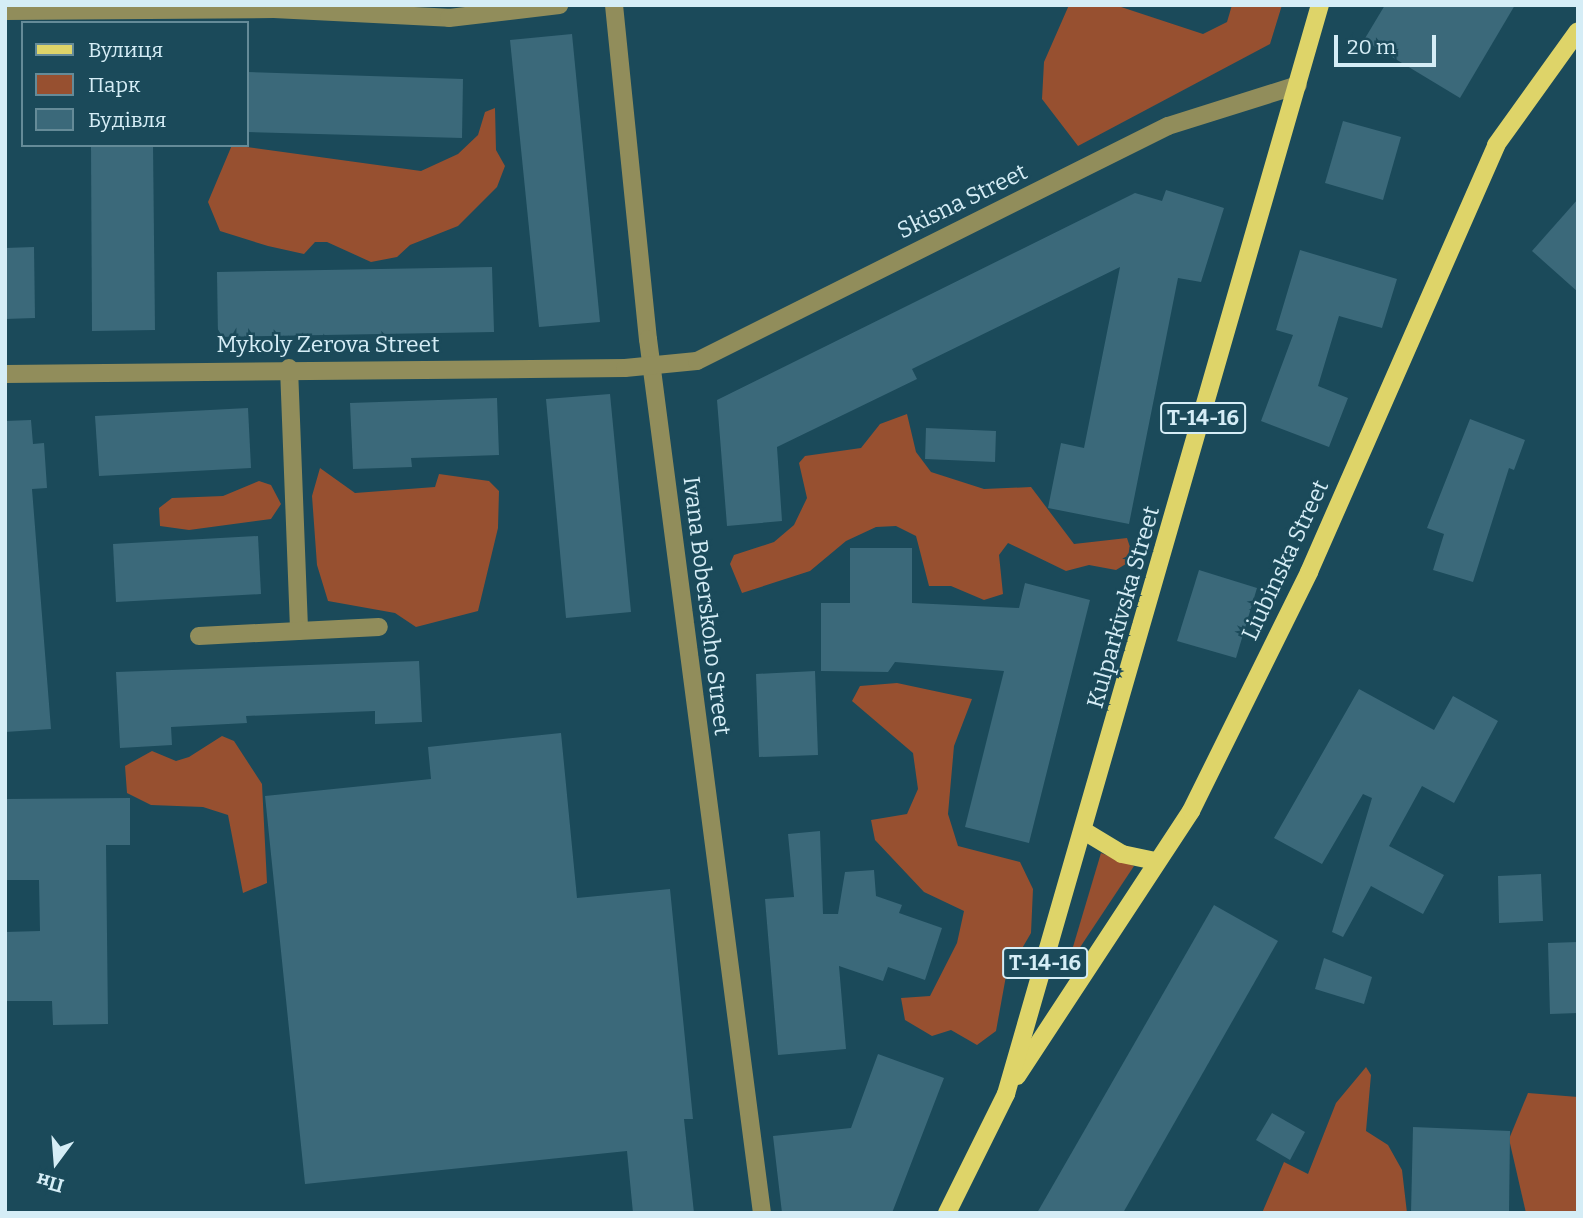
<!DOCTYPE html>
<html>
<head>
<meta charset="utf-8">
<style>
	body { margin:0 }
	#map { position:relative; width:1583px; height:1218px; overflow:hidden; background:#1b4a5a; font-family:Bitter,serif }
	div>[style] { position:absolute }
	.green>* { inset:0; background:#975030 }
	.building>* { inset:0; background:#3b697a }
	.minor>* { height:18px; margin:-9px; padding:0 9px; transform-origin:9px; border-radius:9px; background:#918d5b }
	.major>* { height:18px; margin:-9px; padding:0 9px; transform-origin:9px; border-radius:9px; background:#ded469 }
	span { translate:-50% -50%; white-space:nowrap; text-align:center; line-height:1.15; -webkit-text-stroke:5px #1b4a5a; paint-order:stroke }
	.shield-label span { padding:2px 5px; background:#1b4a5a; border:2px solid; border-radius:5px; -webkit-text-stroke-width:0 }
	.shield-label { font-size:21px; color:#d5edf6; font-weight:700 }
	.street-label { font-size:23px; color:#d5edf6 }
	.frame { position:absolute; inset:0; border:7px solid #d5edf6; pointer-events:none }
	.legend { position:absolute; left:21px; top:21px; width:228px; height:126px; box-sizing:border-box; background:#1b4a5a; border:2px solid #658b98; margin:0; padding:9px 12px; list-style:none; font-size:21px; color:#d5edf6 }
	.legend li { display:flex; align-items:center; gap:14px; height:35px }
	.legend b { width:35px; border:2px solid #658b98 }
	.north { position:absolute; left:21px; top:1127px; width:70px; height:70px; -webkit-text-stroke:5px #1b4a5a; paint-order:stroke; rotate:196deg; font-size:19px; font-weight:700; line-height:28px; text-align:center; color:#d5edf6 }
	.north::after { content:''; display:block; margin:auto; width:24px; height:32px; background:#d5edf6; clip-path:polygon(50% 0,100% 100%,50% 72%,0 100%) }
	.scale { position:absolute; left:1334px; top:35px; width:102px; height:32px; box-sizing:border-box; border:4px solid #d5edf6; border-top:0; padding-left:9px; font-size:21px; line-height:24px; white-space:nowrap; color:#d5edf6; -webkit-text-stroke:5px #1b4a5a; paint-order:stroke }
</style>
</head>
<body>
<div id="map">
	<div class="green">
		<i style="clip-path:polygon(1069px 5px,1115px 5px,1203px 34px,1227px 22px,1232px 5px,1282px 5px,1270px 44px,1078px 146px,1042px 99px,1044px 62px)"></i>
		<i style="clip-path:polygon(495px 108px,496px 150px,505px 166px,497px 187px,458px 226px,410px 245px,397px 257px,371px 262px,327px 242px,315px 242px,304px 254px,268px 246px,220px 231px,208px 202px,232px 145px,421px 171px,458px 154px,478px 135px,485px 112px)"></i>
		<i style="clip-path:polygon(907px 414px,916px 452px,931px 472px,984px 489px,1031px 487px,1074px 544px,1127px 538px,1134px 559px,1116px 570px,1089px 565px,1066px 571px,1008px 543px,999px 555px,1003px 594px,984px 600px,951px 586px,929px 586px,916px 536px,896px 526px,876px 527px,846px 541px,810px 571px,742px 593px,730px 564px,734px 555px,774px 542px,794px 525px,807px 498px,799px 463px,805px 456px,861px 448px,880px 424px)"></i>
		<i style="clip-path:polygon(320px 468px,355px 493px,435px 487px,439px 474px,489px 481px,499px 491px,498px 528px,478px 611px,416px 627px,395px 613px,328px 601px,317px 565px,312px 496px)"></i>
		<i style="clip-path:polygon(259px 481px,271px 485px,281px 504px,271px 519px,189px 530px,160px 526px,159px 508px,172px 498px,223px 496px)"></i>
		<i style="clip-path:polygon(897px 683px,972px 699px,954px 746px,948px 814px,958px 846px,1020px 862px,1033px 889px,1031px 933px,1006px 976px,996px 1031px,977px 1045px,951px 1030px,932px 1036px,905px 1020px,901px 998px,930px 996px,957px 943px,964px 911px,924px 892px,875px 840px,871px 820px,907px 814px,918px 789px,913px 753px,852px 701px,860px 686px)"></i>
		<i style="clip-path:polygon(222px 736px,234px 741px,262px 784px,267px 883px,243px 893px,228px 815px,203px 807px,151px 805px,127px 793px,125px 766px,152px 751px,176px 761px,189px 757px)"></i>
		<i style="clip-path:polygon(1101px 853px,1134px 866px,1067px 967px)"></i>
		<i style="clip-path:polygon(1366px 1067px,1371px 1075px,1366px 1131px,1388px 1145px,1402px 1170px,1407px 1213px,1262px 1213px,1284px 1162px,1308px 1174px,1336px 1103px)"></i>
		<i style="clip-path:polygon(1528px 1093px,1578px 1097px,1578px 1213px,1526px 1213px,1509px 1139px)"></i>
	</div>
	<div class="building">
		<i style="clip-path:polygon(1385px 5px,1515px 5px,1460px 98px,1364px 40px)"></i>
		<i style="clip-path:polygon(572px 34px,600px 322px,539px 327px,510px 40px)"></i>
		<i style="clip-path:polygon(247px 72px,463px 79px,462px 138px,247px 132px)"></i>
		<i style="clip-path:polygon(1343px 121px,1401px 137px,1383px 200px,1325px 183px)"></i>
		<i style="clip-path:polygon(91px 145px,153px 145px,155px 330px,92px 331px)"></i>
		<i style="clip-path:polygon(1166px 190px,1224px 208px,1201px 282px,1178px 278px,1129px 524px,1048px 508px,1061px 443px,1084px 448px,1120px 267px,912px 369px,917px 379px,777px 447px,782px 521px,727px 526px,717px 400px,1135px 193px,1162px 201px)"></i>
		<i style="clip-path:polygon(1578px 199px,1578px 292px,1532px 251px)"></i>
		<i style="clip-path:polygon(34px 247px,35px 318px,5px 319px,5px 248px)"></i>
		<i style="clip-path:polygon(1300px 250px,1397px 279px,1382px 328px,1339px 316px,1318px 386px,1348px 398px,1329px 447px,1261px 421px,1293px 335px,1276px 330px)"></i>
		<i style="clip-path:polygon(492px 267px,494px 332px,218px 337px,217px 272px)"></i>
		<i style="clip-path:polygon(610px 394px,631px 612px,566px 618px,546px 399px)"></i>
		<i style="clip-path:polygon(497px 398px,499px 455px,411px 458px,412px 467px,353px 469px,350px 403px)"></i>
		<i style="clip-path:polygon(248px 408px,251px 468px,99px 476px,95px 416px)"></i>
		<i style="clip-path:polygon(1470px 419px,1525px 440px,1514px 470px,1509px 468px,1473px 582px,1433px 570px,1444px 534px,1427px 528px)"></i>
		<i style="clip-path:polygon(31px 420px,33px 444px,44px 443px,47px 488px,32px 489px,51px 729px,5px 732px,5px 421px)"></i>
		<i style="clip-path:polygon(926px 428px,996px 431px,995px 462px,925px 459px)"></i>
		<i style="clip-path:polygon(258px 536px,261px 594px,116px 602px,113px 544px)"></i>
		<i style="clip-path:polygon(850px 548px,912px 548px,912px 603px,1019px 608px,1025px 583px,1090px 600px,1029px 843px,965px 827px,1004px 671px,895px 662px,888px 672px,821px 671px,821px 603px,850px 603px)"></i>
		<i style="clip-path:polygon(1199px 570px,1257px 588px,1236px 658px,1177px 641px)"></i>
		<i style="clip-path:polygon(419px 661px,422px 722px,375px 724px,375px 711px,246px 716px,247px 723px,171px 727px,172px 745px,120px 748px,116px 672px)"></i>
		<i style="clip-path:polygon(815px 671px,818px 755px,759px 757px,756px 674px)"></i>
		<i style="clip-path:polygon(1359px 689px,1434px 730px,1453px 696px,1498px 721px,1454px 803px,1422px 786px,1389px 846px,1444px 875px,1423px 914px,1371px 886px,1343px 937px,1332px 932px,1372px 798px,1363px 794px,1322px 864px,1274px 838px)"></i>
		<i style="clip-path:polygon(561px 733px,577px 898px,670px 889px,693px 1119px,684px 1119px,694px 1213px,633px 1213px,627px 1151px,305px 1184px,265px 796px,431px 779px,428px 747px)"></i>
		<i style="clip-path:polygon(130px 798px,130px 845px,106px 845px,108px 1024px,53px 1025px,52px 1001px,5px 1001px,5px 932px,40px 931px,39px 880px,5px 880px,5px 799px)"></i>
		<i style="clip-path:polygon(820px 831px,823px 914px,838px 914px,845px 872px,874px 870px,876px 896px,902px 905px,899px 913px,942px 928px,925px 980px,888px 967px,883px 981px,839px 966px,846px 1049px,778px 1055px,765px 899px,794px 897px,788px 834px)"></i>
		<i style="clip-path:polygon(1541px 874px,1543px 921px,1499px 923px,1498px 876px)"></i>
		<i style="clip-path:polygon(1214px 905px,1278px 941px,1123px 1213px,1037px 1213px)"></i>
		<i style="clip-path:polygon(1578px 942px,1578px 1013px,1550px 1014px,1548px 943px)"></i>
		<i style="clip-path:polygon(1324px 958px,1372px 977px,1364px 1004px,1315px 989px)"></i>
		<i style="clip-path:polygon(878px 1054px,944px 1078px,892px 1213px,782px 1213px,773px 1136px,851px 1128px)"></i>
		<i style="clip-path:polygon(1272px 1113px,1305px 1132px,1290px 1160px,1256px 1140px)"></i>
		<i style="clip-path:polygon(1413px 1127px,1510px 1131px,1509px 1213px,1411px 1213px)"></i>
	</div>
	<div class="minor">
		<i style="left:614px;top:5px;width:336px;rotate:84.2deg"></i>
		<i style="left:648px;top:339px;width:881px;rotate:82.57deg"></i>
		<i style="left:5px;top:11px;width:269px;rotate:-0.4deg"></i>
		<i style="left:274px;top:9px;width:175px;rotate:2.9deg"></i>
		<i style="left:449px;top:18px;width:111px;rotate:-6.7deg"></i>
		<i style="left:289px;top:368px;width:263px;rotate:87.8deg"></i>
		<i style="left:5px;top:374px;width:620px;rotate:-0.55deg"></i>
		<i style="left:625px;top:368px;width:72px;rotate:-5.6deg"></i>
		<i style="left:697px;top:361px;width:526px;rotate:-26.52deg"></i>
		<i style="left:1168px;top:126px;width:136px;rotate:-17.5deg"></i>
		<i style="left:199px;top:636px;width:180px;rotate:-2.9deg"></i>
	</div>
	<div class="major">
		<i style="left:1084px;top:831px;width:44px;rotate:31.2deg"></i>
		<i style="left:1122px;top:854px;width:34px;rotate:12deg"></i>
		<i style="left:1017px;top:1076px;width:317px;rotate:-56.7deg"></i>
		<i style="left:1191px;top:811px;width:267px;rotate:-63.7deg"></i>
		<i style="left:1309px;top:572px;width:466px;rotate:-66.3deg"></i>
		<i style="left:1496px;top:145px;width:140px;rotate:-54.3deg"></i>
		<i style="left:947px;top:1213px;width:133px;rotate:-63.6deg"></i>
		<i style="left:1006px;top:1094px;width:1133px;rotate:-73.92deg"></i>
	</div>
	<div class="shield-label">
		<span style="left:1203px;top:418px">Т-14-16</span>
		<span style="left:1045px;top:963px">Т-14-16</span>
	</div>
	<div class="street-label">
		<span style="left:962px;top:201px;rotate:-26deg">Skisna Street</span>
		<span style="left:328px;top:344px">Mykoly Zerova Street</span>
		<span style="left:1285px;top:560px;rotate:-65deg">Liubinska Street</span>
		<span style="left:707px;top:606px;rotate:83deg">Ivana Boberskoho Street</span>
		<span style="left:1123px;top:607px;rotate:-74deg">Kulparkivska Street</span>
	</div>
	<div class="frame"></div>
	<ul class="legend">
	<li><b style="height:9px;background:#ded469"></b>Вулиця</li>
	<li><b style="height:19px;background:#975030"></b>Парк</li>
	<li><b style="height:19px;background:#3b697a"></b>Будівля</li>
	</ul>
	<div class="north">Пн</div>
	<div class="scale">20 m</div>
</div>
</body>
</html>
